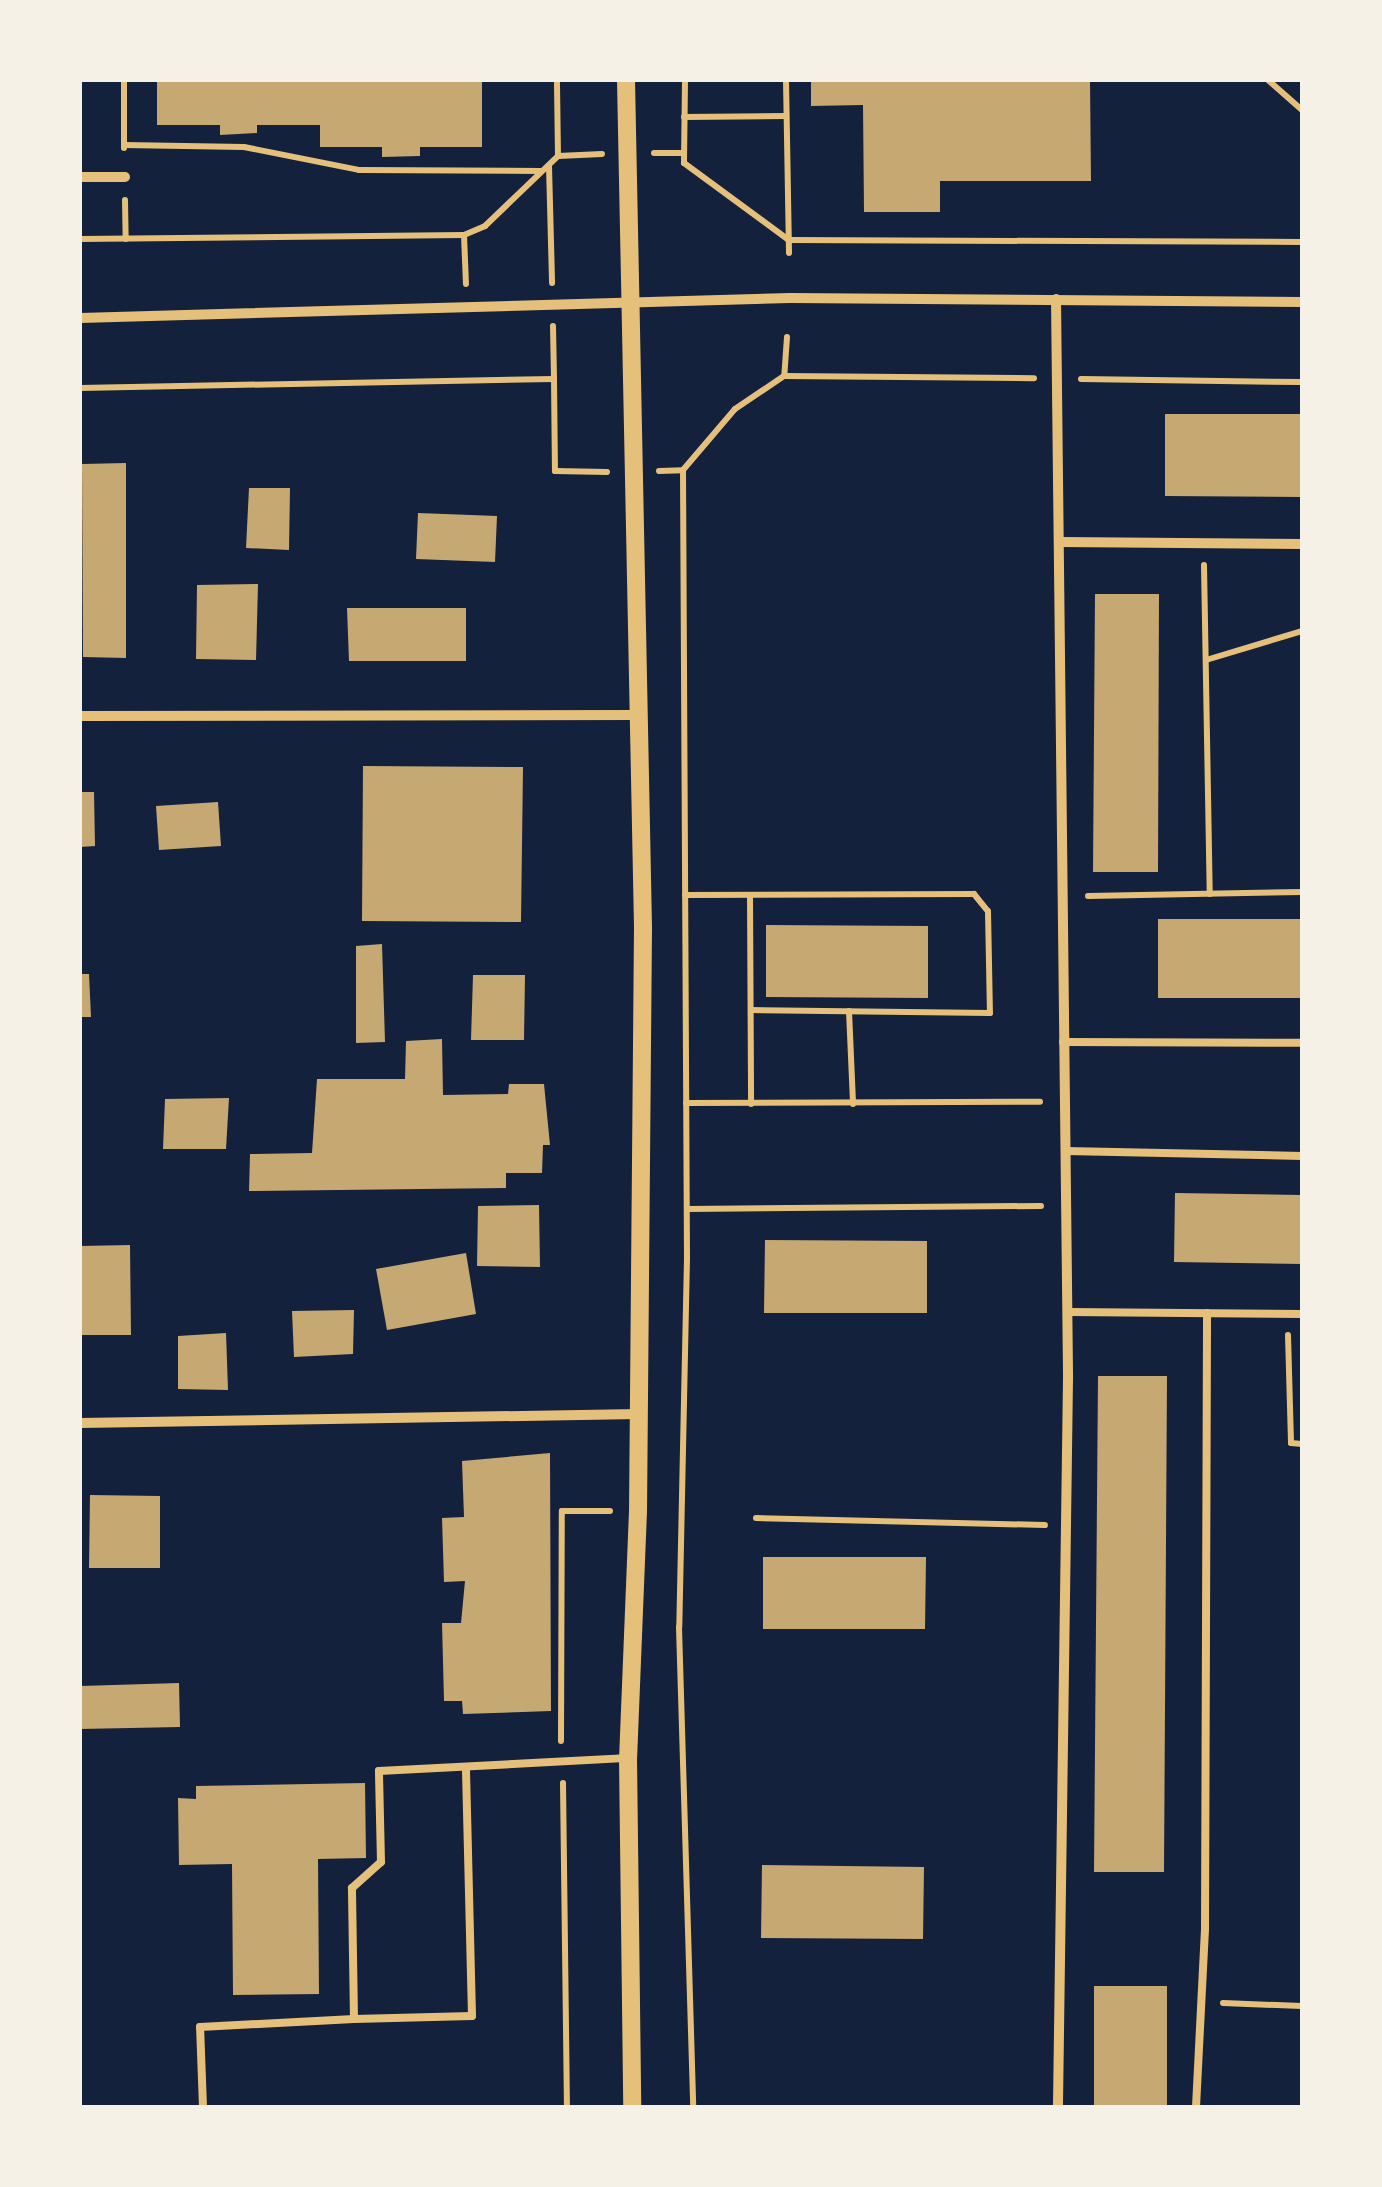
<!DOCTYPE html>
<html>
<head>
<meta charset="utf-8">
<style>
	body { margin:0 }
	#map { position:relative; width:1382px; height:2187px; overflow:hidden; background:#14213d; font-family:"Fira Sans Condensed",sans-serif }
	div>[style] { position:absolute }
	.building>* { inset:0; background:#c6a872 }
	.path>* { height:6px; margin:-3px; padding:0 3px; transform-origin:3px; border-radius:3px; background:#e5c07b }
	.service>* { height:8px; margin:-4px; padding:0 4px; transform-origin:4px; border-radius:4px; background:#e5c07b }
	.minor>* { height:10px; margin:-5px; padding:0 5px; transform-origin:5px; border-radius:5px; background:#e5c07b }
	.tertiary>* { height:18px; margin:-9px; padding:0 9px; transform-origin:9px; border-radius:9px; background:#e5c07b }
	span { translate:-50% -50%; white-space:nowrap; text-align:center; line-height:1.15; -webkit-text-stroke:9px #f6f1e7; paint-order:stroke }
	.frame { position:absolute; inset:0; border:82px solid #f6f1e7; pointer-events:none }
</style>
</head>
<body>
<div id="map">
	<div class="building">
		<i style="clip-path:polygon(157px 80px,482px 80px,482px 147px,420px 147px,420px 156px,382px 157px,382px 147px,320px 147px,320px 125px,257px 125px,257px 133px,220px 135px,220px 125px,157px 125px)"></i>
		<i style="clip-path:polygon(811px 80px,1090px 80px,1091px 181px,940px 181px,940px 212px,864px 212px,863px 105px,811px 106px)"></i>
		<i style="clip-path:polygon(1165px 414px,1302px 414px,1302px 497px,1165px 496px)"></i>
		<i style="clip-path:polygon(126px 463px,126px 658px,83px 657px,82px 464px)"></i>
		<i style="clip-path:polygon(249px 488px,290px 488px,289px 550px,246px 548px)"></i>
		<i style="clip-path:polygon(418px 513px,497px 516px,495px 562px,416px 559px)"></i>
		<i style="clip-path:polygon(258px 584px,256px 660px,196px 659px,197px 585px)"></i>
		<i style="clip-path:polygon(1095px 594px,1159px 594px,1158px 872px,1093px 872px)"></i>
		<i style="clip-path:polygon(347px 608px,466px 608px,466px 661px,349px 661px)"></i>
		<i style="clip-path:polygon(363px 766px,523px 767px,521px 922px,362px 921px)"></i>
		<i style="clip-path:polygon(80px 792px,94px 792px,95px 846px,80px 847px)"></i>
		<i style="clip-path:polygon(218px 802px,221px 846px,159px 850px,156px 806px)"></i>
		<i style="clip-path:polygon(1158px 919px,1302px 919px,1302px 998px,1158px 998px)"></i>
		<i style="clip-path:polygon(766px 925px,928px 926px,928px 998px,766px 997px)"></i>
		<i style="clip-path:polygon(382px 944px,385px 1042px,356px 1043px,356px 946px)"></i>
		<i style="clip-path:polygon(80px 974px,89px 974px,91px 1017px,80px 1017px)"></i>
		<i style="clip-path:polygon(473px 975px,525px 975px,524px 1040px,471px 1040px)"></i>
		<i style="clip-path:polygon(442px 1039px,443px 1095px,508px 1094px,509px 1084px,544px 1084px,550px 1145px,543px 1145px,542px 1173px,506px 1173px,506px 1188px,249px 1191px,250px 1154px,312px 1153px,317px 1079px,405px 1079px,406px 1041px)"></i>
		<i style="clip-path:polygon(229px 1098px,226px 1149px,163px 1149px,165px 1099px)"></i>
		<i style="clip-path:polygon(1175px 1193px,1302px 1195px,1302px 1264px,1174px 1262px)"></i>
		<i style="clip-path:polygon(539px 1205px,540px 1267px,477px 1266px,478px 1206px)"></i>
		<i style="clip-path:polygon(765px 1240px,927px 1241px,927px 1313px,764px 1313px)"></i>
		<i style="clip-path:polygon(130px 1245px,131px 1335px,80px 1335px,80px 1246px)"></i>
		<i style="clip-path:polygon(466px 1253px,476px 1314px,387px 1330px,376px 1269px)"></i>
		<i style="clip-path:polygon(354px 1310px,353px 1354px,294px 1357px,292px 1311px)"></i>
		<i style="clip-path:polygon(226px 1333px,228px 1390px,178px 1389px,178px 1336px)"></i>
		<i style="clip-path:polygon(1098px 1376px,1167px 1376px,1164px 1872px,1094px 1872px)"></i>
		<i style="clip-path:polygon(550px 1453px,551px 1711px,463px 1714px,462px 1701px,444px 1701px,442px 1623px,461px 1623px,465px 1581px,444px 1582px,442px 1518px,464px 1517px,462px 1461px)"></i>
		<i style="clip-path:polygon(90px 1495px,160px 1496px,160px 1568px,89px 1568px)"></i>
		<i style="clip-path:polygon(763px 1557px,926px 1557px,925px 1629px,763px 1629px)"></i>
		<i style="clip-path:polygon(179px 1683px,180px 1727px,80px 1729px,80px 1686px)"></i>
		<i style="clip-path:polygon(365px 1783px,366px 1858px,318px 1859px,319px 1994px,233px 1995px,232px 1864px,179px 1865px,178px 1798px,196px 1799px,196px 1786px)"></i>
		<i style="clip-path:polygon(762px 1865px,924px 1867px,923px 1939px,761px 1938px)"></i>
		<i style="clip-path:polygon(1094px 1986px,1167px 1986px,1167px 2107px,1094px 2107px)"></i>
	</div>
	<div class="path">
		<i style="left:124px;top:80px;width:68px;rotate:90deg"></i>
		<i style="left:685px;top:80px;width:83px;rotate:90.7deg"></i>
		<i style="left:684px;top:163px;width:130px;rotate:36.3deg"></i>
		<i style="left:789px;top:240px;width:513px;rotate:0.22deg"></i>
		<i style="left:786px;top:80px;width:173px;rotate:89deg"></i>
		<i style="left:1268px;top:80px;width:45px;rotate:41.4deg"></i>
		<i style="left:684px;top:117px;width:102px;rotate:-0.6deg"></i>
		<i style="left:124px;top:145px;width:120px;rotate:1deg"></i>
		<i style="left:244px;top:147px;width:117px;rotate:11.3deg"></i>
		<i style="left:359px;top:170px;width:182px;rotate:0.3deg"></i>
		<i style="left:654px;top:153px;width:30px"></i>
		<i style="left:558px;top:156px;width:44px;rotate:-2.6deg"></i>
		<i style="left:549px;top:166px;width:117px;rotate:88.5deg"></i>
		<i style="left:125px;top:200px;width:39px;rotate:89deg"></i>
		<i style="left:464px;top:235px;width:49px;rotate:87.7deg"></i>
		<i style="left:80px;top:239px;width:384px;rotate:-0.6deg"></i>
		<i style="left:464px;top:235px;width:23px;rotate:-23deg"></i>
		<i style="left:485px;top:226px;width:101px;rotate:-43.8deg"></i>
		<i style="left:558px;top:156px;width:76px;rotate:-90.8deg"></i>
		<i style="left:553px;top:326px;width:52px;rotate:88.9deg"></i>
		<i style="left:787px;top:337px;width:39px;rotate:94deg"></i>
		<i style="left:784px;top:376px;width:250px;rotate:0.5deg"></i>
		<i style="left:1081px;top:379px;width:221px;rotate:0.8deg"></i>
		<i style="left:80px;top:388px;width:474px;rotate:-1.1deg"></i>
		<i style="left:554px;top:379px;width:92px;rotate:89.4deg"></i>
		<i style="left:555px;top:471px;width:52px;rotate:1.1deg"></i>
		<i style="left:683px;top:470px;width:788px;rotate:89.71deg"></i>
		<i style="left:687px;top:1258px;width:369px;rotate:91.2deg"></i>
		<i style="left:679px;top:1627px;width:480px;rotate:88.3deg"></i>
		<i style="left:659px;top:471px;width:24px;rotate:-2deg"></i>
		<i style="left:683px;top:470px;width:80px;rotate:-49.6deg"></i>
		<i style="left:735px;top:409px;width:59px;rotate:-34deg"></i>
		<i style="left:1204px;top:565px;width:329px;rotate:89deg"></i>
		<i style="left:1206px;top:660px;width:100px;rotate:-16.8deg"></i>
		<i style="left:685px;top:895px;width:289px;rotate:-0.2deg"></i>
		<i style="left:974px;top:894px;width:22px;rotate:51deg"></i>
		<i style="left:988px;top:911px;width:102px;rotate:88.9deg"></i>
		<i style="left:990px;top:1013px;width:239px;rotate:-179.3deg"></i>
		<i style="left:750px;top:895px;width:209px;rotate:89.7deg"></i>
		<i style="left:1088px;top:896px;width:214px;rotate:-1.1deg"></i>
		<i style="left:849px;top:1011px;width:93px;rotate:87.5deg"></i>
		<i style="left:686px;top:1103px;width:354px;rotate:-0.2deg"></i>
		<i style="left:687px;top:1209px;width:354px;rotate:-0.5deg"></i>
		<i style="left:1288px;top:1335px;width:108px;rotate:88.4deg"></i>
		<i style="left:1291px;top:1443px;width:11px;rotate:5deg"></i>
		<i style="left:756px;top:1518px;width:289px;rotate:1.4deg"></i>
		<i style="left:561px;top:1741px;width:230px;rotate:-89.8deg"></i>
		<i style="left:562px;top:1511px;width:48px"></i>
		<i style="left:563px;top:1783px;width:324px;rotate:89.3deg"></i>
		<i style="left:1223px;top:2003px;width:79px;rotate:2.2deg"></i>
	</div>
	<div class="service">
		<i style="left:1063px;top:1042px;width:239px;rotate:0.2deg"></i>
		<i style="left:1066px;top:1151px;width:236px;rotate:1.2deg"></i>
		<i style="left:1068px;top:1312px;width:234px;rotate:0.5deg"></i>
		<i style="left:354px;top:2019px;width:118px;rotate:-1.5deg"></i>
		<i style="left:472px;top:2016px;width:249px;rotate:-91.4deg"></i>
		<i style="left:203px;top:2107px;width:80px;rotate:-92.1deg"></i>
		<i style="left:200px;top:2027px;width:154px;rotate:-3deg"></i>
		<i style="left:354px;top:2019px;width:131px;rotate:-90.9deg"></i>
		<i style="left:352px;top:1888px;width:39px;rotate:-42deg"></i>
		<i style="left:381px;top:1862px;width:91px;rotate:-91.3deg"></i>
		<i style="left:379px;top:1771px;width:246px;rotate:-3deg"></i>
		<i style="left:1196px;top:2107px;width:178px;rotate:-87.1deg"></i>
		<i style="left:1205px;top:1929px;width:616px;rotate:-89.81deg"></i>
	</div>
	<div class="minor">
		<i style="left:80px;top:177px;width:45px"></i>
		<i style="left:1056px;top:299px;width:1080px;rotate:89.36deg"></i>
		<i style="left:1068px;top:1379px;width:728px;rotate:90.79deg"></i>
		<i style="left:80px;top:318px;width:710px;rotate:-1.61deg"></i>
		<i style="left:790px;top:298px;width:512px;rotate:0.45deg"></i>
		<i style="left:1060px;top:542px;width:242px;rotate:0.5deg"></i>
		<i style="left:80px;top:716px;width:559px;rotate:-0.1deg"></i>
		<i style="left:80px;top:1423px;width:559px;rotate:-0.92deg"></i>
	</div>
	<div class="tertiary">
		<i style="left:626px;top:80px;width:848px;rotate:88.85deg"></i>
		<i style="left:643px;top:928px;width:583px;rotate:90.49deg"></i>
		<i style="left:638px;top:1511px;width:247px;rotate:92.3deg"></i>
		<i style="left:628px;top:1758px;width:349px;rotate:89.3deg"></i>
	</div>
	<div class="frame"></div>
</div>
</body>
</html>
